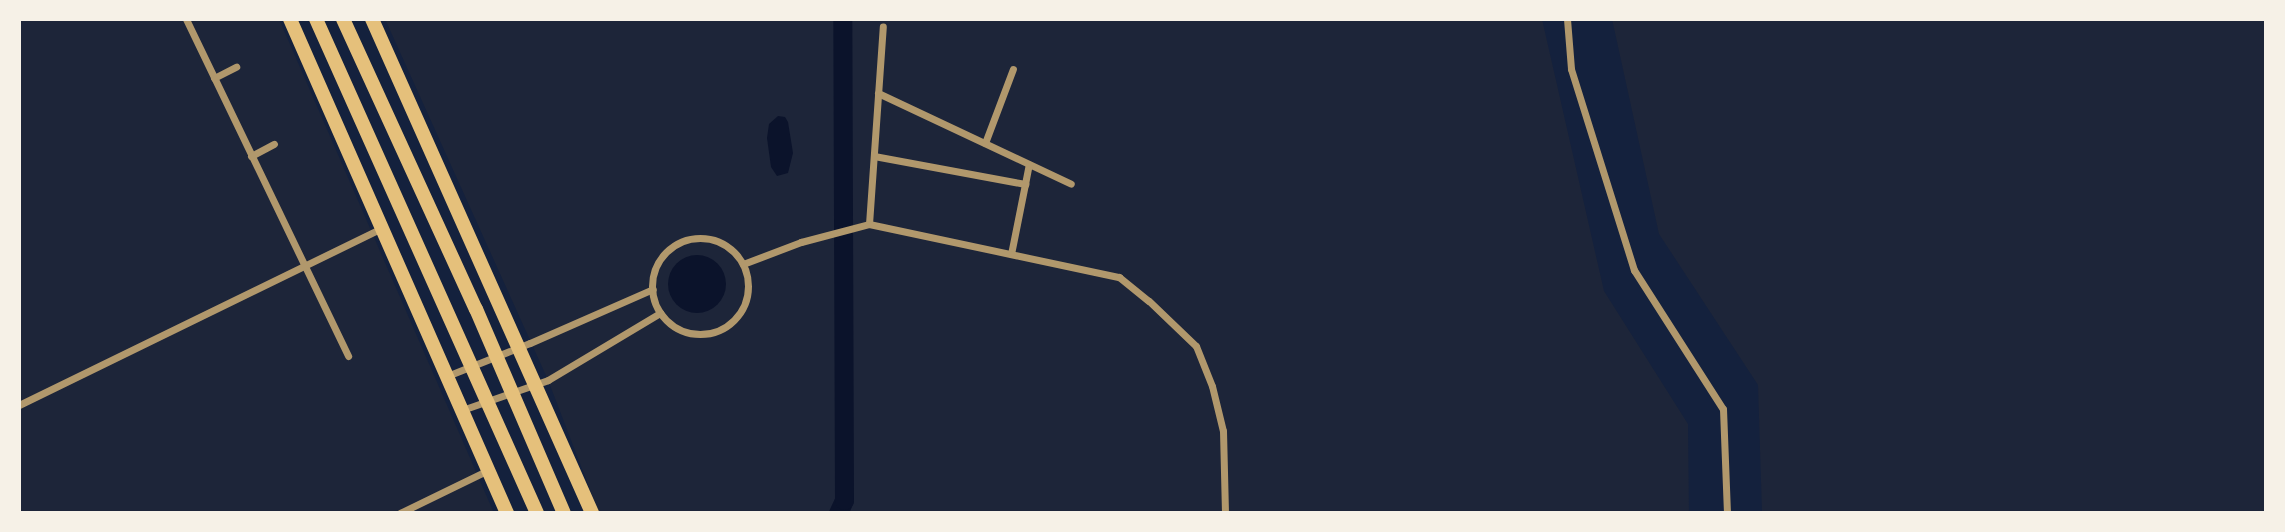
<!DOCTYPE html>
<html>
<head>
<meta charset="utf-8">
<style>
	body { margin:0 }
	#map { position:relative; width:2285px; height:532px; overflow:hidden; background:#14213d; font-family:Bitter,serif }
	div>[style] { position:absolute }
	.green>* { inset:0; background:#1d2539 }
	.water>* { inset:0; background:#0b132b }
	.round { border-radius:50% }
	.canal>* { height:19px; margin:-9.5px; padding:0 9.5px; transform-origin:9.5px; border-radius:9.5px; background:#0b132b }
	.minor>* { height:7px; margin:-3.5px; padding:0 3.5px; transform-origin:3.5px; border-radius:3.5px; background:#b1986c }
	.minor>.ring { margin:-3.5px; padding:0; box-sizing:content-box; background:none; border:7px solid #b1986c; border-radius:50% }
	.secondary>* { height:14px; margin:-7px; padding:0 7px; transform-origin:7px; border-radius:7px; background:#e5c07b }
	span { translate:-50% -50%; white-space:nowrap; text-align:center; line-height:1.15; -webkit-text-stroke:7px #f6f1e7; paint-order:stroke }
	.frame { position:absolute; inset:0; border:21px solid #f6f1e7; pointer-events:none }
</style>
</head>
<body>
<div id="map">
	<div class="green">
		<i style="clip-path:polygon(19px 19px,279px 19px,494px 513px,19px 513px)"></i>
		<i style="clip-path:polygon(385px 19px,1542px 19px,1604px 291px,1688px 424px,1689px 513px,599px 513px,548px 380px)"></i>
		<i style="clip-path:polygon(1612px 19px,2266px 19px,2266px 513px,1762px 513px,1758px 385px,1659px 234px)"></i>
	</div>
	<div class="water">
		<i style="clip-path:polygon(778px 116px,785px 117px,788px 122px,793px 153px,788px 173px,777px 176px,771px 167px,767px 138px,769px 124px)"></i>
		<i class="round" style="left:668px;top:255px;width:58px;height:58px"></i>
	</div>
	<div class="canal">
		<i style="left:838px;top:513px;width:14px;rotate:-65deg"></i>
		<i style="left:844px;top:500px;width:481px;rotate:-90.2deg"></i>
	</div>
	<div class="minor">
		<i style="left:186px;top:19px;width:374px;rotate:64.3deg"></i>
		<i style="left:1567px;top:19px;width:50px;rotate:85.4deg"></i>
		<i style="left:1571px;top:69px;width:211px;rotate:72.6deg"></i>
		<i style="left:1634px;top:270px;width:165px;rotate:57.4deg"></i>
		<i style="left:1723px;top:409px;width:104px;rotate:87.8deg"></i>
		<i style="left:214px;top:78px;width:25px;rotate:-27deg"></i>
		<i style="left:878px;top:93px;width:213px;rotate:25.2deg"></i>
		<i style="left:985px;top:143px;width:79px;rotate:-69.3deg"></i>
		<i style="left:251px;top:156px;width:26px;rotate:-28deg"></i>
		<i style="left:874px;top:156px;width:154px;rotate:10.5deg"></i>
		<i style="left:1025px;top:184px;width:71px;rotate:101.3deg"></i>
		<i style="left:1025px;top:184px;width:20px;rotate:-79deg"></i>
		<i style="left:869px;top:224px;width:198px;rotate:-86deg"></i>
		<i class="ring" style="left:652px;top:238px;width:89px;height:89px"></i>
		<i style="left:743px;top:264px;width:62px;rotate:-20.8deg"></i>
		<i style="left:801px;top:242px;width:70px;rotate:-14.8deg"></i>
		<i style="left:869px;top:224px;width:256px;rotate:12deg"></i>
		<i style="left:1119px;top:277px;width:38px;rotate:39deg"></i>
		<i style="left:1149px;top:301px;width:65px;rotate:43.8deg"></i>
		<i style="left:1196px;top:346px;width:43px;rotate:68.2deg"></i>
		<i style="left:1212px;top:386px;width:46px;rotate:76.3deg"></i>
		<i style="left:1223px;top:431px;width:82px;rotate:88.6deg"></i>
		<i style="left:447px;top:376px;width:89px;rotate:-21.7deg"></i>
		<i style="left:530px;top:343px;width:134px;rotate:-23.7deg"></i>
		<i style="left:19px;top:405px;width:404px;rotate:-26deg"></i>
		<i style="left:462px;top:410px;width:91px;rotate:-19.2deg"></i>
		<i style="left:548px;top:380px;width:131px;rotate:-30.9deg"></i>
		<i style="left:400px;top:513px;width:98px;rotate:-26deg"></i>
	</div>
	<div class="secondary">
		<i style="left:290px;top:19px;width:540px;rotate:66.29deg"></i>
		<i style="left:316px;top:19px;width:541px;rotate:65.9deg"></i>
		<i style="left:343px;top:19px;width:319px;rotate:65.4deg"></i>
		<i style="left:476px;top:309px;width:222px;rotate:66.7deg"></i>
		<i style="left:372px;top:19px;width:541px;rotate:65.99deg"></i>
	</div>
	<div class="frame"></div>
</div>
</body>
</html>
